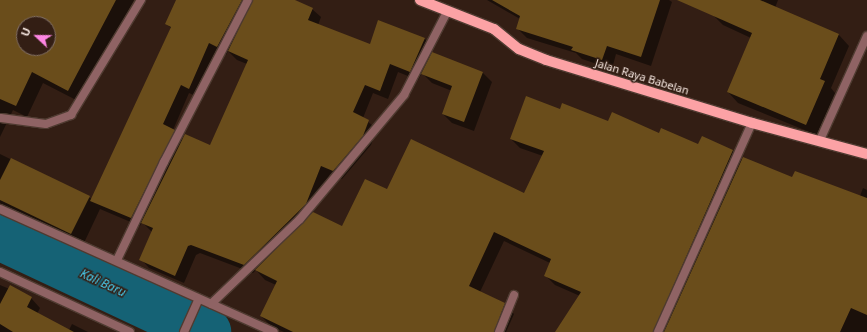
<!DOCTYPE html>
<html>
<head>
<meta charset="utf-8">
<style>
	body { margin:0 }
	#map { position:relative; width:867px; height:332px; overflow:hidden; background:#331e14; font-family:"Noto Sans",sans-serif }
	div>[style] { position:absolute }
	.shadow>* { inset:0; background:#0007 }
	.river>* { height:50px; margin:-25px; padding:0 25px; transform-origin:25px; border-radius:25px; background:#156275 }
	.building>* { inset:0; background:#6a4d1b }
	.roads { filter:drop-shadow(1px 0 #4f3b31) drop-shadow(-1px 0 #4f3b31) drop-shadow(0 1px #4f3b31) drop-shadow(0 -1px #4f3b31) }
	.service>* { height:8px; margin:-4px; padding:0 4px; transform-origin:4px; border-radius:4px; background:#8f6364 }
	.minor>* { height:8px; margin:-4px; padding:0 4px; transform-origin:4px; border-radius:4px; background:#8f6364 }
	.primary>* { height:10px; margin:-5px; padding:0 5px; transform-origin:5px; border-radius:5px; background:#fca2a5 }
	span { translate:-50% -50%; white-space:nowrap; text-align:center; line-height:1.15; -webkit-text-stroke:3px #331e14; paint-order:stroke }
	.street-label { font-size:11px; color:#f9eae3 }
	.water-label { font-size:12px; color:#48d3f5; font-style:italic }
	.north { position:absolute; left:16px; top:16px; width:40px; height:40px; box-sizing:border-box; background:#331e14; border:1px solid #827067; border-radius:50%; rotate:292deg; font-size:11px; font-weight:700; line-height:16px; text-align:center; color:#f9eae3 }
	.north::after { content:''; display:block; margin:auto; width:14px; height:18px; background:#fd86e2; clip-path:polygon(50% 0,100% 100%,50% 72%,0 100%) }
</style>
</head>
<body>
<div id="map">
	<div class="shadow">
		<i style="clip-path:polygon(evenodd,0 0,134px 0,80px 102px,43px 83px,27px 117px,13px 110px,0 137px,0 0,24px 24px,48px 24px,48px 48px,24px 48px,24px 24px)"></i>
		<i style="clip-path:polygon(evenodd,177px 0,294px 0,312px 9px,321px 17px,318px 25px,370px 45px,379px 22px,425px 39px,433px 48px,431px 53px,483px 73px,492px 82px,474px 131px,452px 123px,443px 114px,452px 91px,432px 83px,422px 73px,418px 80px,398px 72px,388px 99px,373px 93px,363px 118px,377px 129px,371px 145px,342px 179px,330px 174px,313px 213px,343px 227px,387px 191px,525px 194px,543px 156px,520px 148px,511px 139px,560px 110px,698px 146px,732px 150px,742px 160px,793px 178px,860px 196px,863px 188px,867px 190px,867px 332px,556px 332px,580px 296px,555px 285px,545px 275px,550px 263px,504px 241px,480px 292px,504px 304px,514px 314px,506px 332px,284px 332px,271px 326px,261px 316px,276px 285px,265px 280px,256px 270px,253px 273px,200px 253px,196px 255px,184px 283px,149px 268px,141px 259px,152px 232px,142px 222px,140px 226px,100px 209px,83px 245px,5px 208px,0 203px,0 154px,92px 199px,171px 28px,166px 24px,177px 0,217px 51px,226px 55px,228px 51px,237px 60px,247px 64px,211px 146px,183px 139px,173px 130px,189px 93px,198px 97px,217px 51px)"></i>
		<i style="clip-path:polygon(487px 0,669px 0,672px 2px,651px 66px,616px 54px,612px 69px,582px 59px,576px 53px,527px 38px,517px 28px,520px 19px)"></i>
		<i style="clip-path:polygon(719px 0,778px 0,775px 8px,839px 35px,849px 46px,831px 88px,835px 93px,817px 135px,738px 103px,728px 92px,751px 38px,723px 25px,713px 15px)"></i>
		<i style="clip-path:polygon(0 285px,31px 298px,40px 308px,37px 314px,69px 330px,72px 324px,88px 332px,0 332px)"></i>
	</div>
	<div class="river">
		<i style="left:0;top:235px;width:228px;rotate:25.2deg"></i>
	</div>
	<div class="building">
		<i style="clip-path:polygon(evenodd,0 0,116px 0,68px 91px,32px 72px,16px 106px,0 99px,0 0,24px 24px,48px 24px,48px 48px,24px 48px,24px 24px)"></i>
		<i style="clip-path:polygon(176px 0,242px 0,217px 47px,209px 43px,189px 89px,181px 85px,163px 124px,175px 130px,131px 218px,90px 201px,171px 27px,165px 24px)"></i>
		<i style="clip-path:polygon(253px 0,295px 0,313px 8px,308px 20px,370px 44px,378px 20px,425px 38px,410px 72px,390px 64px,380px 91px,365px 85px,353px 112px,369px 120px,363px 136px,333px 171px,321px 166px,306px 204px,244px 265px,191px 245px,188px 246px,175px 276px,139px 260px,153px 228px,141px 223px,185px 134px,210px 145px,248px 60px,228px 51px)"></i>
		<i style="clip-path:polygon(492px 0,660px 0,641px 57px,607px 46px,602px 60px,571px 50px,573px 47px,516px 29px,520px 16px)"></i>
		<i style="clip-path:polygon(677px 0,760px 0,839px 34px,820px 79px,825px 81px,806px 125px,727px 92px,752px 33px)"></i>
		<i style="clip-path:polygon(432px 52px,483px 72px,464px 122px,442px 114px,452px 86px,421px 74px)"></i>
		<i style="clip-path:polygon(526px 96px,560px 109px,562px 103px,608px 121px,612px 112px,659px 133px,661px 128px,698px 144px,702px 136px,733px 150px,653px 332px,555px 332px,581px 292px,544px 276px,551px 259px,494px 232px,469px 286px,505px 303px,494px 332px,293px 332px,260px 316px,277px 281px,255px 270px,313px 212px,342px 226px,365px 179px,387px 189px,411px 139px,524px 193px,544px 151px,510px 139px)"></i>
		<i style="clip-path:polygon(743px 157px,792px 177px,795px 171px,867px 198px,867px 315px,851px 308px,840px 332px,664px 332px)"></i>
		<i style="clip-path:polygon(11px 158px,90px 196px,71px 234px,0 200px,0 180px)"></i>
		<i style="clip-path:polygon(10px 285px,32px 297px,27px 307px,74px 332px,13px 332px,0 324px,0 304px)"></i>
	</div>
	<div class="roads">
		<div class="service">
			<i style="left:1px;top:118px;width:45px;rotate:7.6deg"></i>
			<i style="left:46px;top:124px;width:27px;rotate:-20deg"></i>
			<i style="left:71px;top:115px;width:135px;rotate:-58.7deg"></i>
		</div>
		<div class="minor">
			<i style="left:820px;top:140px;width:114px;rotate:-65.7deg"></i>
			<i style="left:0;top:209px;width:300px;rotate:24.2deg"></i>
			<i style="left:117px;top:260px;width:109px;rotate:-64.4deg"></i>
			<i style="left:164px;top:162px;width:182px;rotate:-62.6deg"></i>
			<i style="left:0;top:272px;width:143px;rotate:24.8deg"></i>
			<i style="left:211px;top:304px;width:123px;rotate:-43.7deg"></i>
			<i style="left:300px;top:219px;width:162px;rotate:-50deg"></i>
			<i style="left:404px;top:95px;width:93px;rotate:-62.6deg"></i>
			<i style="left:184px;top:332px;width:36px;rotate:-66deg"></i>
			<i style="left:499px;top:332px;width:40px;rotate:-68deg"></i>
			<i style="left:658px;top:332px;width:229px;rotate:-65.8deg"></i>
		</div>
		<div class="primary">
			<i style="left:420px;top:0;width:79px;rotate:21.4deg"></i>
			<i style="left:494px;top:29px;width:32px;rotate:39deg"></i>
			<i style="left:519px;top:49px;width:29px;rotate:22deg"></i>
			<i style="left:546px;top:60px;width:215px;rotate:17deg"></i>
			<i style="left:752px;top:123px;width:119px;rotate:15.1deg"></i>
		</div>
	</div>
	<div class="street-label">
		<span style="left:642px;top:77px;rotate:17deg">Jalan Raya Babelan</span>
	</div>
	<div class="water-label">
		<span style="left:103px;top:283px;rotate:25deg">Kali Baru</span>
	</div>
	<div class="north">U</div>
</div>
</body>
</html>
